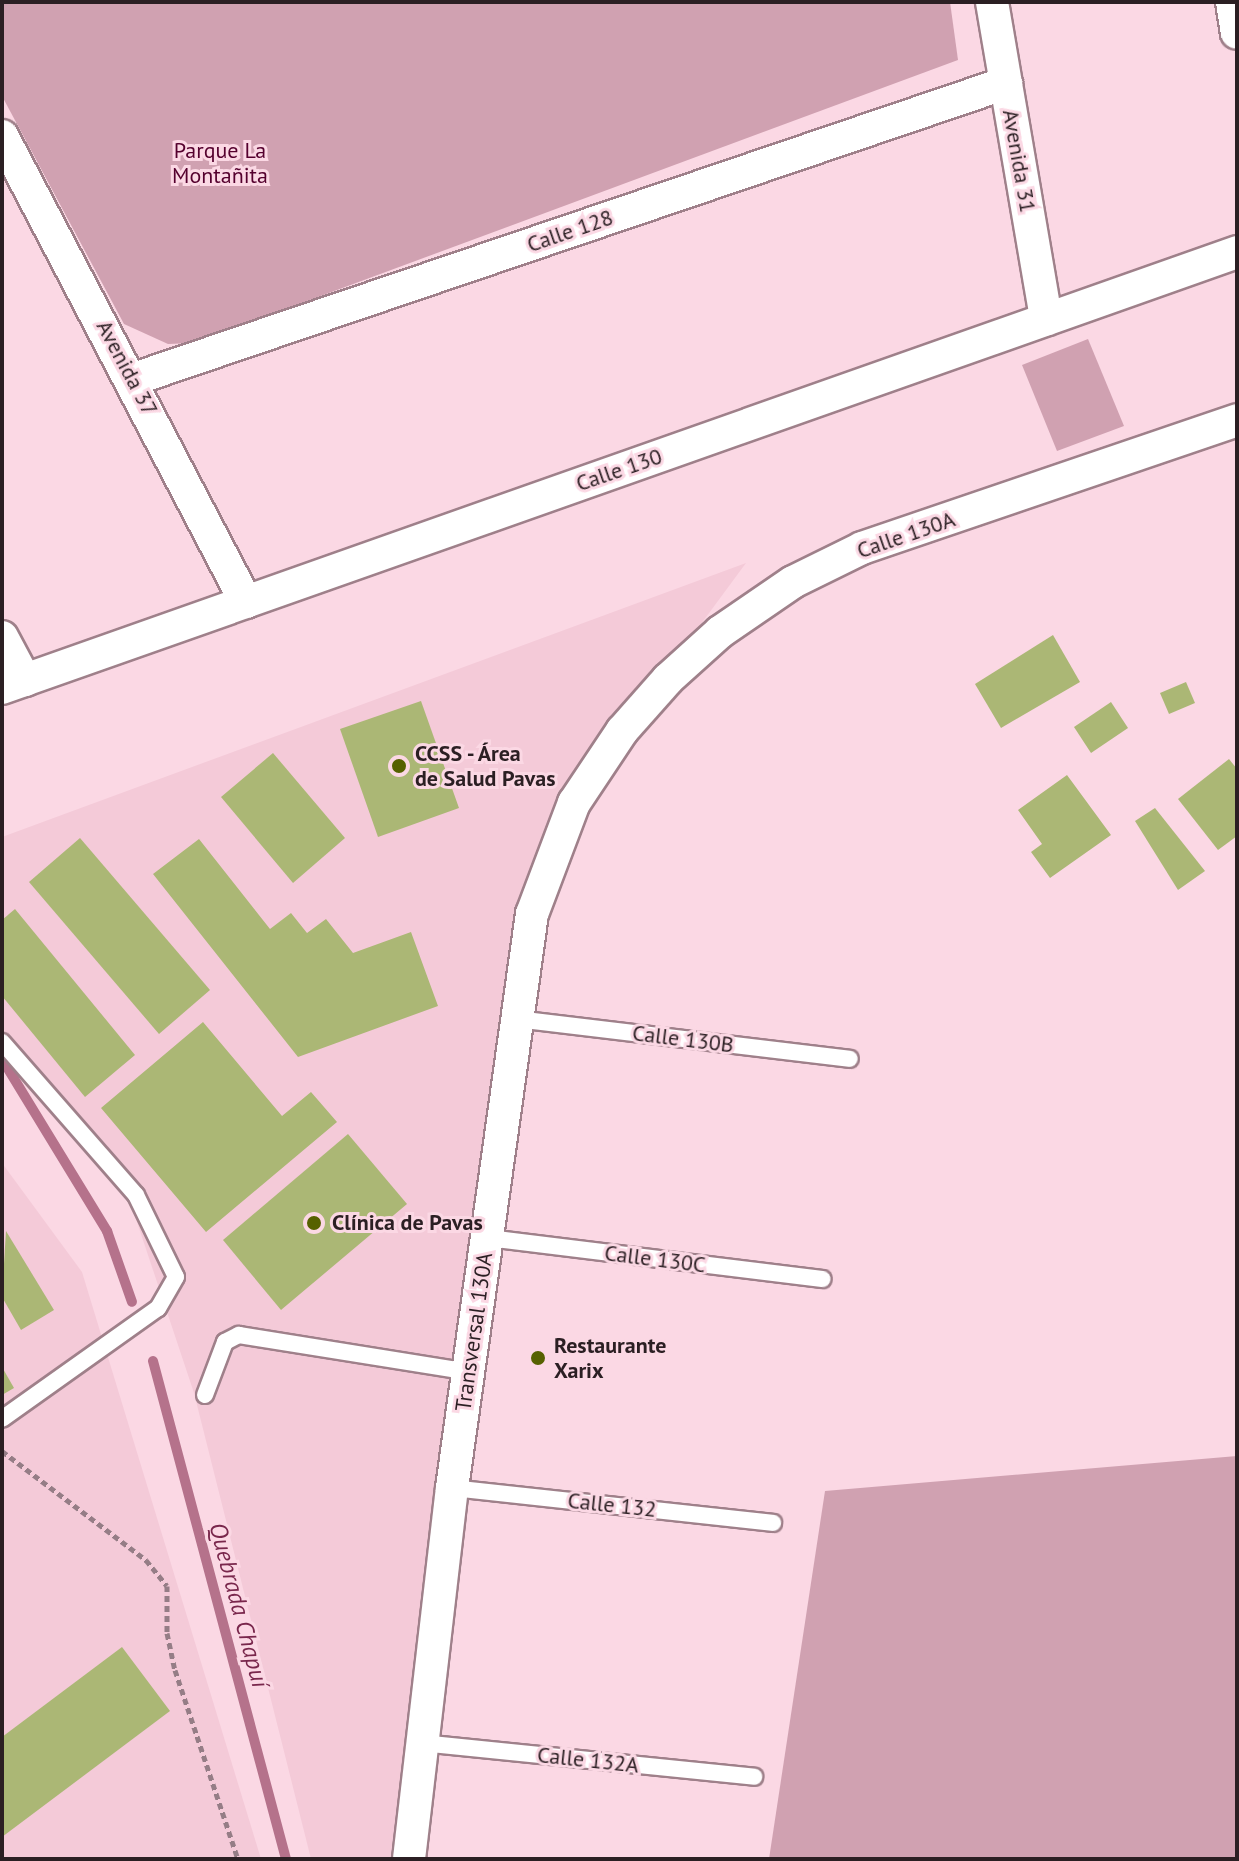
<!DOCTYPE html>
<html>
<head>
<meta charset="utf-8">
<style>
	body { margin:0 }
	#map { position:relative; width:1239px; height:1861px; overflow:hidden; background:#fbd8e4; font-family:"PT Sans",sans-serif }
	div>[style] { position:absolute }
	.built>* { inset:0; background:#f4cad8 }
	.green>* { inset:0; background:#d0a1b1 }
	.stream>* { height:10px; margin:-5px; padding:0 5px; transform-origin:5px; border-radius:5px; background:#b5728b }
	.building>* { inset:0; background:#abb775 }
	.path>* { height:5px; margin-top:-2.5px; transform-origin:0; background:repeating-linear-gradient(90deg,#957d86 0 6px,transparent 0 10px) }
	.roads { filter:drop-shadow(2px 0 #9f808a) drop-shadow(-2px 0 #9f808a) drop-shadow(0 2px #9f808a) drop-shadow(0 -2px #9f808a) }
	.lane>* { height:16px; margin:-8px; padding:0 8px; transform-origin:8px; border-radius:8px; background:#fff }
	.street>* { height:32px; margin:-16px; padding:0 16px; transform-origin:16px; border-radius:16px; background:#fff }
	.dots>* { width:22px; height:22px; translate:-50% -50%; box-sizing:border-box; border:4px solid #fbd8e4; border-radius:50% }
	span { translate:-50% -50%; white-space:nowrap; text-align:center; line-height:1.15; -webkit-text-stroke:6px #fbd8e4; paint-order:stroke }
	.park-label { font-size:22px; color:#55002e }
	.street-label { font-size:22px; color:#2b1f23 }
	.poi-label { font-size:22px; color:#2b1f23; font-weight:700 }
	.left { translate:0 -50%; text-align:left }
	.water-label { font-size:24px; color:#79274c; font-style:italic }
	.frame { position:absolute; inset:0; border:4px solid #2b1f23; pointer-events:none }
</style>
</head>
<body>
<div id="map">
	<div class="built">
		<i style="clip-path:polygon(746px 563px,622px 731px,532px 914px,397px 1859px,311px 1859px,194px 1393px,132px 1207px,2px 1027px,2px 837px)"></i>
		<i style="clip-path:polygon(2px 1163px,82px 1272px,261px 1859px,2px 1859px)"></i>
	</div>
	<div class="green">
		<i style="clip-path:polygon(2px 2px,950px 2px,958px 60px,194px 343px,168px 344px,124px 324px,2px 96px)"></i>
		<i style="clip-path:polygon(1088px 339px,1124px 426px,1057px 451px,1022px 365px)"></i>
		<i style="clip-path:polygon(1237px 1456px,1237px 1859px,769px 1859px,825px 1491px)"></i>
	</div>
	<div class="stream">
		<i style="left:2px;top:1059px;width:202px;rotate:58.6deg"></i>
		<i style="left:107px;top:1231px;width:75px;rotate:70.6deg"></i>
		<i style="left:153px;top:1361px;width:515px;rotate:75.05deg"></i>
	</div>
	<div class="building">
		<i style="clip-path:polygon(1053px 635px,1080px 682px,1001px 728px,975px 684px)"></i>
		<i style="clip-path:polygon(1186px 682px,1195px 703px,1169px 714px,1160px 693px)"></i>
		<i style="clip-path:polygon(421px 701px,459px 808px,378px 837px,340px 729px)"></i>
		<i style="clip-path:polygon(1111px 702px,1128px 728px,1091px 753px,1074px 727px)"></i>
		<i style="clip-path:polygon(273px 753px,345px 838px,293px 883px,221px 797px)"></i>
		<i style="clip-path:polygon(1229px 759px,1237px 769px,1237px 836px,1218px 850px,1178px 799px)"></i>
		<i style="clip-path:polygon(1067px 775px,1111px 835px,1050px 878px,1031px 852px,1042px 844px,1018px 810px)"></i>
		<i style="clip-path:polygon(1155px 808px,1205px 871px,1178px 890px,1135px 821px)"></i>
		<i style="clip-path:polygon(80px 838px,210px 990px,159px 1034px,29px 882px)"></i>
		<i style="clip-path:polygon(199px 839px,270px 929px,291px 913px,307px 933px,326px 919px,353px 953px,411px 932px,438px 1006px,298px 1057px,153px 874px)"></i>
		<i style="clip-path:polygon(15px 909px,135px 1055px,85px 1097px,2px 996px,2px 920px)"></i>
		<i style="clip-path:polygon(203px 1022px,282px 1116px,311px 1092px,337px 1122px,206px 1232px,101px 1108px)"></i>
		<i style="clip-path:polygon(348px 1134px,407px 1204px,281px 1310px,223px 1240px)"></i>
		<i style="clip-path:polygon(6px 1231px,54px 1310px,21px 1330px,2px 1297px)"></i>
		<i style="clip-path:polygon(2px 1367px,14px 1388px,2px 1395px)"></i>
		<i style="clip-path:polygon(122px 1647px,170px 1711px,2px 1837px,2px 1737px)"></i>
	</div>
	<div class="path">
		<i style="left:2px;top:1451px;width:181px;rotate:37.1deg"></i>
		<i style="left:146px;top:1560px;width:33px;rotate:51deg"></i>
		<i style="left:167px;top:1586px;width:47px;rotate:90deg"></i>
		<i style="left:167px;top:1633px;width:38px;rotate:78deg"></i>
		<i style="left:175px;top:1670px;width:199px;rotate:71.6deg"></i>
	</div>
	<div class="roads">
		<div class="lane">
			<i style="left:516px;top:1019px;width:336px;rotate:6.8deg"></i>
			<i style="left:2px;top:1042px;width:203px;rotate:48.8deg"></i>
			<i style="left:136px;top:1195px;width:91px;rotate:64deg"></i>
			<i style="left:176px;top:1277px;width:36px;rotate:120deg"></i>
			<i style="left:158px;top:1308px;width:191px;rotate:144.6deg"></i>
			<i style="left:488px;top:1238px;width:337px;rotate:7deg"></i>
			<i style="left:205px;top:1395px;width:57px;rotate:-69.3deg"></i>
			<i style="left:225px;top:1342px;width:16px;rotate:-27deg"></i>
			<i style="left:239px;top:1335px;width:233px;rotate:9.1deg"></i>
			<i style="left:452px;top:1488px;width:323px;rotate:6.2deg"></i>
			<i style="left:422px;top:1743px;width:334px;rotate:5.8deg"></i>
		</div>
		<div class="street">
			<i style="left:992px;top:2px;width:322px;rotate:80.3deg"></i>
			<i style="left:1232px;top:2px;width:31px;rotate:81deg"></i>
			<i style="left:2px;top:136px;width:526px;rotate:62.36deg"></i>
			<i style="left:134px;top:379px;width:921px;rotate:-18.75deg"></i>
			<i style="left:2px;top:637px;width:49px;rotate:61.9deg"></i>
			<i style="left:2px;top:688px;width:1310px;rotate:-19.44deg"></i>
			<i style="left:409px;top:1859px;width:373px;rotate:-83.4deg"></i>
			<i style="left:452px;top:1488px;width:580px;rotate:-82.07deg"></i>
			<i style="left:532px;top:914px;width:119px;rotate:-69.3deg"></i>
			<i style="left:574px;top:803px;width:87px;rotate:-56.3deg"></i>
			<i style="left:622px;top:731px;width:69px;rotate:-48.5deg"></i>
			<i style="left:668px;top:679px;width:70px;rotate:-42.1deg"></i>
			<i style="left:720px;top:632px;width:88px;rotate:-34.4deg"></i>
			<i style="left:793px;top:582px;width:77px;rotate:-26.2deg"></i>
			<i style="left:862px;top:548px;width:396px;rotate:-18.8deg"></i>
		</div>
	</div>
	<div class="dots">
		<i style="left:399px;top:766px;background:#566100"></i>
		<i style="left:314px;top:1223px;background:#566100"></i>
		<i style="left:538px;top:1358px;background:#566100"></i>
	</div>
	<div class="park-label">
		<span style="left:220px;top:163px">Parque La<br>Montañita</span>
	</div>
	<div class="street-label">
		<span style="left:1019px;top:161px;rotate:80deg">Avenida 31</span>
		<span style="left:570px;top:231px;rotate:-19deg">Calle 128</span>
		<span style="left:127px;top:368px;rotate:62deg">Avenida 37</span>
		<span style="left:619px;top:470px;rotate:-19deg">Calle 130</span>
		<span style="left:906px;top:535px;rotate:-19deg">Calle 130A</span>
		<span style="left:683px;top:1039px;rotate:7deg">Calle 130B</span>
		<span style="left:655px;top:1259px;rotate:7deg">Calle 130C</span>
		<span style="left:474px;top:1332px;rotate:-82deg">Transversal 130A</span>
		<span style="left:612px;top:1505px;rotate:6deg">Calle 132</span>
		<span style="left:588px;top:1760px;rotate:6deg">Calle 132A</span>
	</div>
	<div class="poi-label">
		<span class="left" style="left:415px;top:766px">CCSS - Área<br>de Salud Pavas</span>
		<span class="left" style="left:332px;top:1223px">Clínica de Pavas</span>
		<span class="left" style="left:554px;top:1358px">Restaurante<br>Xarix</span>
	</div>
	<div class="water-label">
		<span style="left:239px;top:1605px;rotate:75deg">Quebrada Chapuí</span>
	</div>
	<div class="frame"></div>
</div>
</body>
</html>
